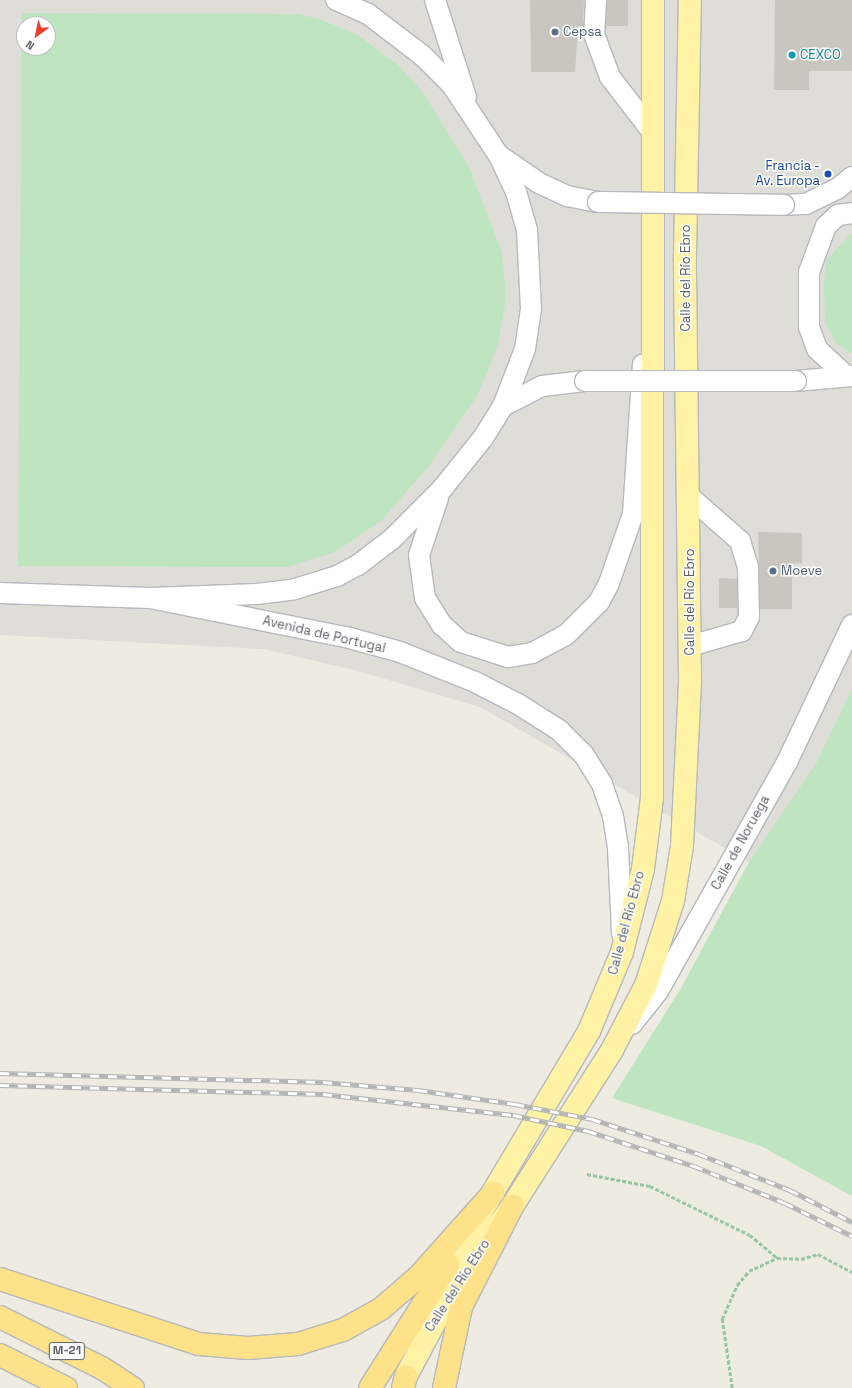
<!DOCTYPE html>
<html>
<head>
<meta charset="utf-8">
<style>
	body { margin:0 }
	#map { position:relative; width:852px; height:1388px; overflow:hidden; background:#edebe2; font-family:"Space Grotesk",sans-serif }
	div>[style] { position:absolute }
	.industrial>* { inset:0; background:#deddd7 }
	.green>* { inset:0; background:#bee5bf }
	.building>* { inset:0; background:#c8c6bf }
	.path>* { height:2.5px; margin-top:-1.25px; transform-origin:0; background:repeating-linear-gradient(90deg,#97c6a5 0 4px,transparent 0 6px) }
	.roads { filter:drop-shadow(1px 0 #b5b8bd) drop-shadow(-1px 0 #b5b8bd) drop-shadow(0 1px #b5b8bd) drop-shadow(0 -1px #b5b8bd) }
	.minor>* { height:20px; margin:-10px; padding:0 10px; transform-origin:10px; border-radius:10px; background:#fff }
	.major>* { height:22px; margin:-11px; padding:0 11px; transform-origin:11px; border-radius:11px; background:#fff2a5 }
	.highway>* { height:22px; margin:-11px; padding:0 11px; transform-origin:11px; border-radius:11px; background:#fde289 }
	.rail>* { height:4.5px; margin-top:-2.25px; transform-origin:0; background:repeating-linear-gradient(90deg,#fff 0 9px,#b3b4b4 0 18px); box-sizing:border-box; border-block:1px solid #b3b4b4 }
	.bridges { filter:drop-shadow(1px 0 #b5b8bd) drop-shadow(-1px 0 #b5b8bd) drop-shadow(0 1px #b5b8bd) drop-shadow(0 -1px #b5b8bd) }
	.minor-bridge>* { height:20px; margin:-10px; padding:0 10px; transform-origin:10px; border-radius:10px; background:#fff }
	.dots>* { width:11px; height:11px; translate:-50% -50%; box-sizing:border-box; border:2px solid #fff; border-radius:50% }
	span { translate:-50% -50%; white-space:nowrap; text-align:center; line-height:1.15; -webkit-text-stroke:3px #fff; paint-order:stroke }
	.shield-label span { padding:1px 3px; background:#fff; border:1px solid; border-radius:3px; -webkit-text-stroke-width:0 }
	.shield-label { font-size:12px; color:#5a5e63; font-weight:700 }
	.service-label { font-size:13px; color:#4e5e75 }
	.left { translate:0 -50%; text-align:left }
	.culture-label { font-size:13px; color:#0d838f }
	.transit-label { font-size:13px; color:#164399 }
	.right { translate:-100% -50%; text-align:right }
	.street-label { font-size:13px; color:#5a5e63 }
	.north { position:absolute; left:16px; top:16px; width:40px; height:40px; box-sizing:border-box; background:#fff; border:1px solid #bdbfc1; border-radius:50%; rotate:213deg; font-size:11px; font-weight:700; line-height:16px; text-align:center; color:#5a5e63 }
	.north::after { content:''; display:block; margin:auto; width:14px; height:18px; background:#ea3e2c; clip-path:polygon(50% 0,100% 100%,50% 72%,0 100%) }
</style>
</head>
<body>
<div id="map">
	<div class="industrial">
		<i style="clip-path:polygon(evenodd,0 0,852px 0,852px 914px,749px 862px,480px 707px,351px 669px,263px 649px,0 635px,0 0,24px 24px,48px 24px,48px 48px,24px 48px,24px 24px)"></i>
	</div>
	<div class="green">
		<i style="clip-path:polygon(evenodd,22px 13px,298px 14px,319px 19px,356px 34px,398px 65px,422px 91px,469px 167px,502px 253px,506px 299px,497px 348px,477px 396px,429px 466px,381px 521px,335px 552px,287px 567px,18px 566px,22px 13px,24px 24px,48px 24px,48px 48px,24px 48px,24px 24px)"></i>
		<i style="clip-path:polygon(852px 233px,852px 354px,836px 343px,825px 322px,824px 281px,827px 259px)"></i>
		<i style="clip-path:polygon(852px 689px,852px 1196px,761px 1146px,612px 1098px,681px 988px,749px 862px,816px 764px)"></i>
	</div>
	<div class="building">
		<i style="clip-path:polygon(530px 0,584px 0,583px 26px,578px 26px,575px 72px,531px 72px)"></i>
		<i style="clip-path:polygon(607px 0,628px 0,628px 26px,606px 26px)"></i>
		<i style="clip-path:polygon(775px 0,852px 0,852px 71px,809px 71px,809px 90px,774px 90px)"></i>
		<i style="clip-path:polygon(758px 532px,802px 533px,802px 563px,792px 564px,792px 609px,760px 609px)"></i>
		<i style="clip-path:polygon(719px 578px,737px 579px,737px 608px,719px 608px)"></i>
	</div>
	<div class="path">
		<i style="left:587px;top:1174px;width:64px;rotate:10.8deg"></i>
		<i style="left:650px;top:1186px;width:111px;rotate:26.1deg"></i>
		<i style="left:750px;top:1235px;width:35px;rotate:40deg"></i>
		<i style="left:732px;top:1388px;width:70px;rotate:-98.2deg"></i>
		<i style="left:722px;top:1319px;width:37px;rotate:-66deg"></i>
		<i style="left:737px;top:1285px;width:18px;rotate:-49deg"></i>
		<i style="left:749px;top:1271px;width:31px;rotate:-25deg"></i>
		<i style="left:777px;top:1258px;width:24px;rotate:2deg"></i>
		<i style="left:801px;top:1259px;width:18px;rotate:-16deg"></i>
		<i style="left:818px;top:1254px;width:38px;rotate:28deg"></i>
	</div>
	<div class="roads">
		<div class="minor">
			<i style="left:435px;top:0;width:102px;rotate:72.3deg"></i>
			<i style="left:596px;top:0;width:34px;rotate:93deg"></i>
			<i style="left:594px;top:34px;width:46px;rotate:69.6deg"></i>
			<i style="left:610px;top:77px;width:67px;rotate:52.3deg"></i>
			<i style="left:500px;top:156px;width:47px;rotate:34.7deg"></i>
			<i style="left:539px;top:183px;width:31px;rotate:25deg"></i>
			<i style="left:567px;top:196px;width:32px;rotate:11deg"></i>
			<i style="left:784px;top:205px;width:22px;rotate:-3deg"></i>
			<i style="left:806px;top:204px;width:34px;rotate:-26deg"></i>
			<i style="left:837px;top:189px;width:19px;rotate:-39deg"></i>
			<i style="left:845px;top:375px;width:38px;rotate:-137deg"></i>
			<i style="left:817px;top:349px;width:23px;rotate:-110deg"></i>
			<i style="left:809px;top:327px;width:55px;rotate:-90deg"></i>
			<i style="left:809px;top:272px;width:49px;rotate:-69.7deg"></i>
			<i style="left:826px;top:226px;width:16px;rotate:-43deg"></i>
			<i style="left:838px;top:215px;width:14px;rotate:-8deg"></i>
			<i style="left:796px;top:381px;width:56px;rotate:-5.1deg"></i>
			<i style="left:503px;top:406px;width:44px;rotate:-27.1deg"></i>
			<i style="left:542px;top:386px;width:43px;rotate:-6.6deg"></i>
			<i style="left:690px;top:497px;width:67px;rotate:41.3deg"></i>
			<i style="left:740px;top:541px;width:28px;rotate:73deg"></i>
			<i style="left:748px;top:568px;width:49px;rotate:88.8deg"></i>
			<i style="left:749px;top:617px;width:16px;rotate:117deg"></i>
			<i style="left:742px;top:631px;width:54px;rotate:163.9deg"></i>
			<i style="left:438px;top:498px;width:60px;rotate:108.4deg"></i>
			<i style="left:419px;top:555px;width:43px;rotate:82.1deg"></i>
			<i style="left:425px;top:598px;width:32px;rotate:58deg"></i>
			<i style="left:442px;top:625px;width:25px;rotate:42deg"></i>
			<i style="left:461px;top:642px;width:49px;rotate:17.7deg"></i>
			<i style="left:508px;top:657px;width:24px;rotate:-9deg"></i>
			<i style="left:532px;top:653px;width:38px;rotate:-28deg"></i>
			<i style="left:566px;top:635px;width:47px;rotate:-45deg"></i>
			<i style="left:599px;top:602px;width:21px;rotate:-62deg"></i>
			<i style="left:609px;top:583px;width:73px;rotate:-70.8deg"></i>
			<i style="left:633px;top:514px;width:150px;rotate:-86.2deg"></i>
			<i style="left:0;top:593px;width:150px;rotate:1.9deg"></i>
			<i style="left:150px;top:598px;width:200px;rotate:11.3deg"></i>
			<i style="left:346px;top:637px;width:56px;rotate:15.5deg"></i>
			<i style="left:400px;top:652px;width:81px;rotate:21.8deg"></i>
			<i style="left:475px;top:682px;width:48px;rotate:27.1deg"></i>
			<i style="left:518px;top:704px;width:49px;rotate:32.4deg"></i>
			<i style="left:559px;top:730px;width:35px;rotate:45deg"></i>
			<i style="left:584px;top:755px;width:34px;rotate:58deg"></i>
			<i style="left:602px;top:784px;width:34px;rotate:71deg"></i>
			<i style="left:613px;top:816px;width:32px;rotate:81deg"></i>
			<i style="left:618px;top:848px;width:86px;rotate:87.3deg"></i>
			<i style="left:150px;top:598px;width:107px;rotate:-2.1deg"></i>
			<i style="left:257px;top:594px;width:38px;rotate:-7deg"></i>
			<i style="left:295px;top:589px;width:44px;rotate:-17.2deg"></i>
			<i style="left:337px;top:576px;width:24px;rotate:-28deg"></i>
			<i style="left:358px;top:565px;width:43px;rotate:-37.4deg"></i>
			<i style="left:392px;top:539px;width:71px;rotate:-45deg"></i>
			<i style="left:442px;top:489px;width:65px;rotate:-51.2deg"></i>
			<i style="left:483px;top:438px;width:38px;rotate:-58deg"></i>
			<i style="left:503px;top:406px;width:61px;rotate:-68.9deg"></i>
			<i style="left:525px;top:349px;width:40px;rotate:-81.5deg"></i>
			<i style="left:531px;top:309px;width:79px;rotate:-92.9deg"></i>
			<i style="left:527px;top:230px;width:40px;rotate:-106deg"></i>
			<i style="left:516px;top:192px;width:40px;rotate:-115deg"></i>
			<i style="left:499px;top:156px;width:85px;rotate:-123.5deg"></i>
			<i style="left:452px;top:85px;width:41px;rotate:-135deg"></i>
			<i style="left:423px;top:56px;width:69px;rotate:-142.6deg"></i>
			<i style="left:368px;top:14px;width:35px;rotate:-156deg"></i>
			<i style="left:632px;top:1024px;width:42px;rotate:-51.8deg"></i>
			<i style="left:658px;top:991px;width:263px;rotate:-60.6deg"></i>
			<i style="left:787px;top:762px;width:152px;rotate:-64.6deg"></i>
		</div>
		<div class="major">
			<i style="left:440px;top:1281px;width:291px;rotate:-59.2deg"></i>
			<i style="left:589px;top:1031px;width:86px;rotate:-67.3deg"></i>
			<i style="left:622px;top:952px;width:86px;rotate:-75.8deg"></i>
			<i style="left:643px;top:869px;width:72px;rotate:-82.8deg"></i>
			<i style="left:652px;top:798px;width:798px;rotate:-89.93deg"></i>
			<i style="left:406px;top:1376px;width:98px;rotate:-61.9deg"></i>
			<i style="left:452px;top:1290px;width:105px;rotate:-54.3deg"></i>
			<i style="left:513px;top:1205px;width:184px;rotate:-57.4deg"></i>
			<i style="left:612px;top:1050px;width:73px;rotate:-62.4deg"></i>
			<i style="left:646px;top:985px;width:88px;rotate:-72.2deg"></i>
			<i style="left:673px;top:901px;width:56px;rotate:-80.7deg"></i>
			<i style="left:682px;top:846px;width:166px;rotate:-87.2deg"></i>
			<i style="left:690px;top:680px;width:425px;rotate:-90.7deg"></i>
			<i style="left:685px;top:255px;width:255px;rotate:-88.9deg"></i>
		</div>
		<div class="highway">
			<i style="left:0;top:1279px;width:209px;rotate:18.1deg"></i>
			<i style="left:199px;top:1344px;width:49px;rotate:4.7deg"></i>
			<i style="left:248px;top:1348px;width:50px;rotate:-4.6deg"></i>
			<i style="left:298px;top:1344px;width:47px;rotate:-17.3deg"></i>
			<i style="left:343px;top:1330px;width:43px;rotate:-28.9deg"></i>
			<i style="left:381px;top:1309px;width:49px;rotate:-40.9deg"></i>
			<i style="left:418px;top:1277px;width:113px;rotate:-48.2deg"></i>
			<i style="left:0;top:1317px;width:114px;rotate:26.6deg"></i>
			<i style="left:102px;top:1368px;width:37px;rotate:33deg"></i>
			<i style="left:0;top:1355px;width:74px;rotate:26.6deg"></i>
			<i style="left:370px;top:1388px;width:146px;rotate:-57.6deg"></i>
			<i style="left:403px;top:1388px;width:12px;rotate:-76deg"></i>
			<i style="left:444px;top:1388px;width:83px;rotate:-78.1deg"></i>
			<i style="left:461px;top:1307px;width:114px;rotate:-63deg"></i>
		</div>
	</div>
	<div class="rail">
		<i style="left:0;top:1073px;width:323px;rotate:1.6deg"></i>
		<i style="left:323px;top:1082px;width:95px;rotate:4.8deg"></i>
		<i style="left:418px;top:1090px;width:98px;rotate:8.2deg"></i>
		<i style="left:515px;top:1104px;width:78px;rotate:11deg"></i>
		<i style="left:592px;top:1119px;width:113px;rotate:18.1deg"></i>
		<i style="left:699px;top:1154px;width:98px;rotate:21.6deg"></i>
		<i style="left:790px;top:1190px;width:70px;rotate:27.3deg"></i>
		<i style="left:0;top:1085px;width:323px;rotate:1.6deg"></i>
		<i style="left:323px;top:1094px;width:191px;rotate:6.3deg"></i>
		<i style="left:513px;top:1115px;width:77px;rotate:12deg"></i>
		<i style="left:588px;top:1131px;width:112px;rotate:18.3deg"></i>
		<i style="left:694px;top:1166px;width:98px;rotate:22.1deg"></i>
		<i style="left:785px;top:1203px;width:75px;rotate:26.2deg"></i>
	</div>
	<div class="bridges">
		<div class="minor-bridge">
			<i style="left:598px;top:202px;width:186px;rotate:0.9deg"></i>
			<i style="left:585px;top:381px;width:211px"></i>
		</div>
	</div>
	<div class="dots">
		<i style="left:555px;top:32px;background:#5c6f8a"></i>
		<i style="left:792px;top:55px;background:#0f9aa8"></i>
		<i style="left:828px;top:174px;background:#1a4fb4"></i>
		<i style="left:773px;top:571px;background:#5c6f8a"></i>
	</div>
	<div class="shield-label">
		<span style="left:67px;top:1351px">M-21</span>
	</div>
	<div class="service-label">
		<span class="left" style="left:563px;top:32px">Cepsa</span>
		<span class="left" style="left:781px;top:571px">Moeve</span>
	</div>
	<div class="culture-label">
		<span class="left" style="left:800px;top:55px">CEXCO</span>
	</div>
	<div class="transit-label">
		<span class="right" style="left:820px;top:174px">Francia -<br>Av. Europa</span>
	</div>
	<div class="street-label">
		<span style="left:686px;top:278px;rotate:-90deg">Calle del Río Ebro</span>
		<span style="left:690px;top:602px;rotate:-90deg">Calle del Río Ebro</span>
		<span style="left:324px;top:635px;rotate:13deg">Avenida de Portugal</span>
		<span style="left:741px;top:843px;rotate:-61deg">Calle de Noruega</span>
		<span style="left:627px;top:923px;rotate:-75deg">Calle del Río Ebro</span>
		<span style="left:458px;top:1286px;rotate:-57deg">Calle del Río Ebro</span>
	</div>
	<div class="north">N</div>
</div>
</body>
</html>
